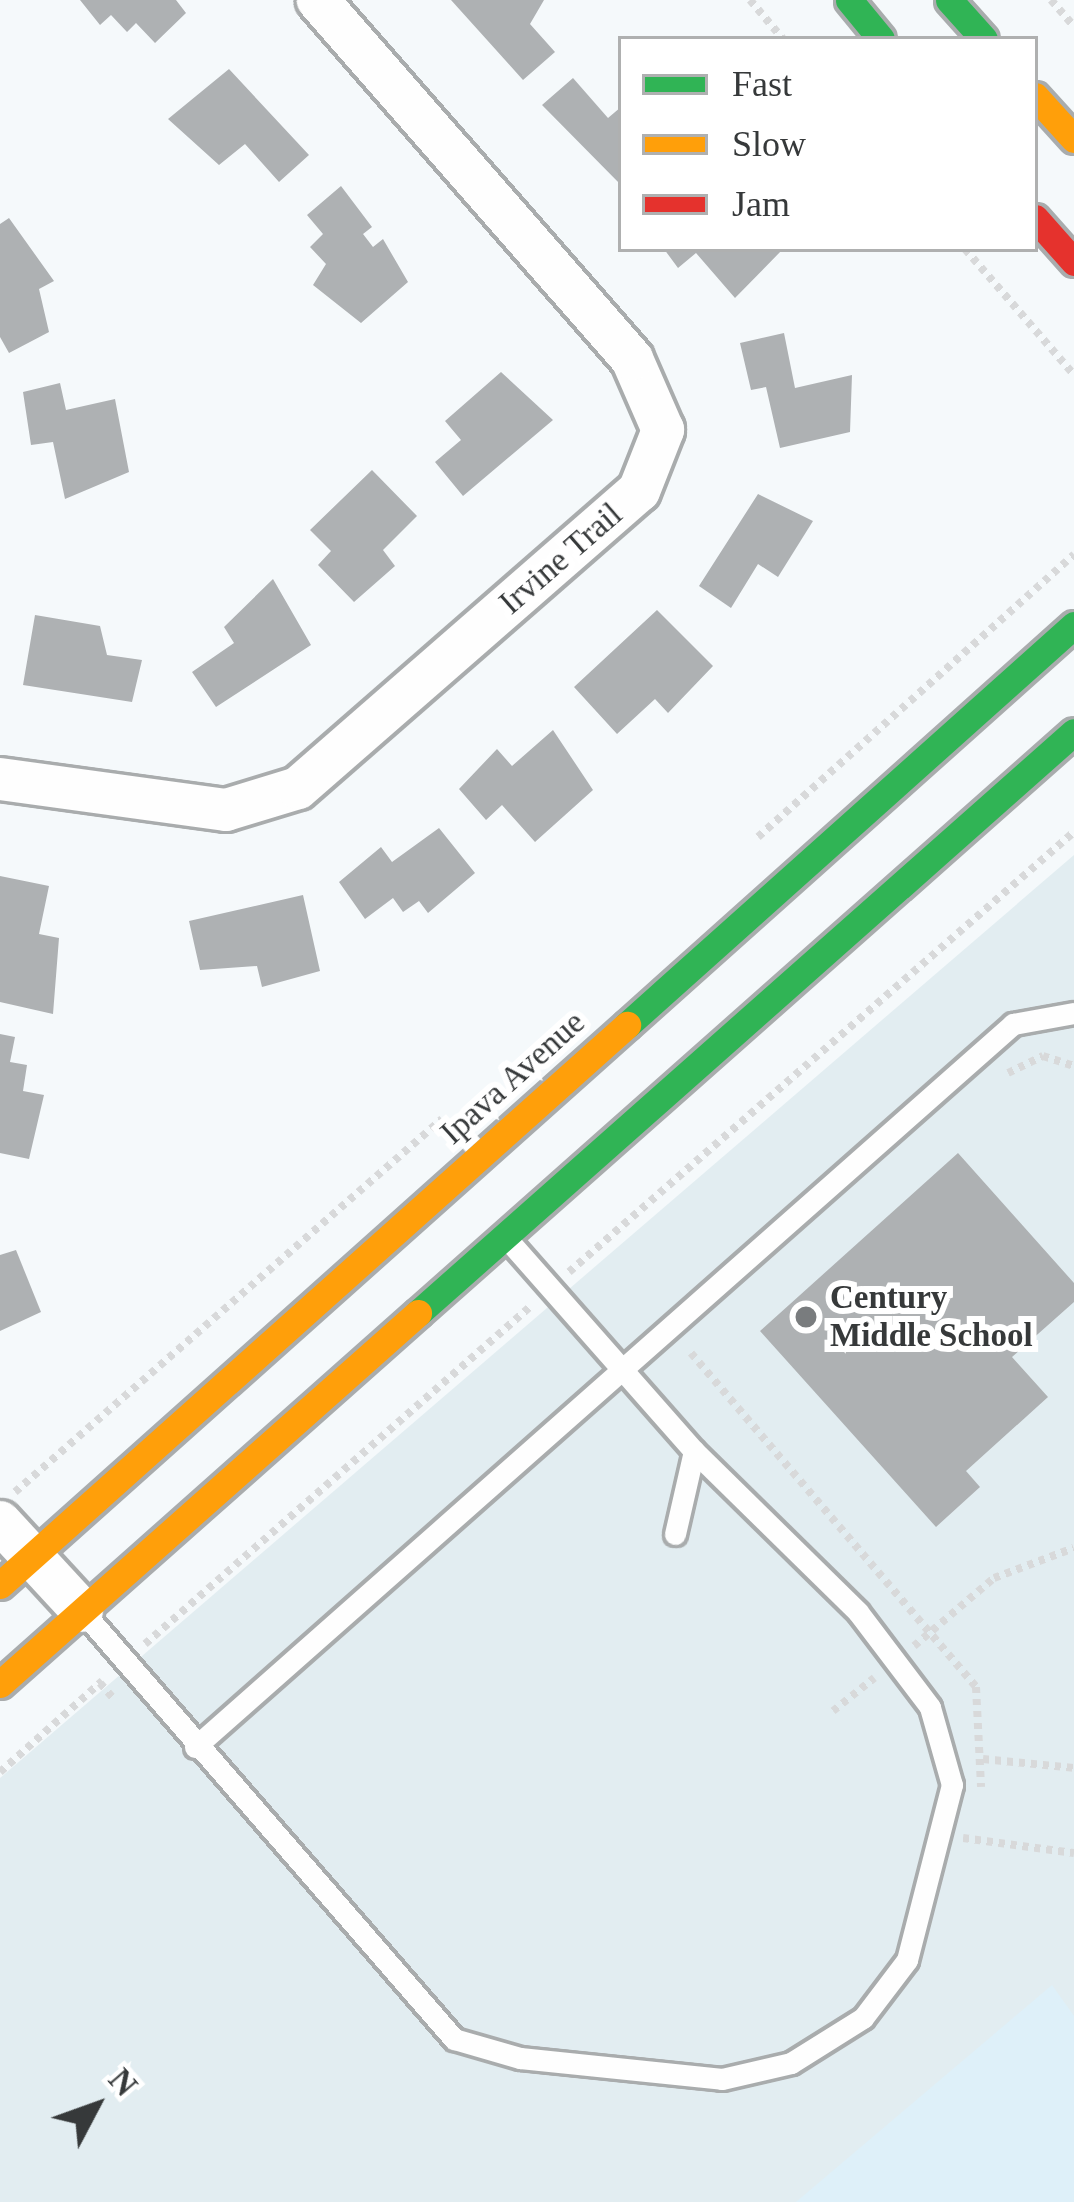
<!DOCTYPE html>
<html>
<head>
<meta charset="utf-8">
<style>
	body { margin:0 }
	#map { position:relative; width:1074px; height:2202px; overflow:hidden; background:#f5f9fb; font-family:"Times New Roman",serif }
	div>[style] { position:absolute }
	.built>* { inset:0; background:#e2edf1 }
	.green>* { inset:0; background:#def0f9 }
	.building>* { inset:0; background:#aeb1b3 }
	.path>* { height:8px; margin-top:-4px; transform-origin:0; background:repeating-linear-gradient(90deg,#d8d9da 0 6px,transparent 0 12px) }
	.roads { filter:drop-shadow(3px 0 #a9acad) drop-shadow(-3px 0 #a9acad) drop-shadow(0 3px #a9acad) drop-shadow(0 -3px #a9acad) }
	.lane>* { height:21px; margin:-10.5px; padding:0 10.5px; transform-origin:10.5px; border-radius:10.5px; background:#fefefe }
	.street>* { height:42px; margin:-21px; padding:0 21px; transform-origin:21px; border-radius:21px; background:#fefefe }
	.fast>* { height:27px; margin:-13.5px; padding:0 13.5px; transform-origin:13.5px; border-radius:13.5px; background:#30b455 }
	.slow>* { height:27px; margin:-13.5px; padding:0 13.5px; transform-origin:13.5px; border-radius:13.5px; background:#ff9f0a }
	.jam>* { height:27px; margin:-13.5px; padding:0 13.5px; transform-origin:13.5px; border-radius:13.5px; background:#e5322d }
	.dots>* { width:33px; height:33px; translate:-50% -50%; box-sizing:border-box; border:6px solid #fff; border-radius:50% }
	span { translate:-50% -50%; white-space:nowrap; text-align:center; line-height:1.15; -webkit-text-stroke:12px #fff; paint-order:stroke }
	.street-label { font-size:33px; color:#36393a }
	.poi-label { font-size:33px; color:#36393a; font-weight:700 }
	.left { translate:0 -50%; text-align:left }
	.legend { position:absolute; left:618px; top:36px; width:420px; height:216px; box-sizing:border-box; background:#fff; border:3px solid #afb0b0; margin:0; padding:15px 21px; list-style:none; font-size:36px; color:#36393a }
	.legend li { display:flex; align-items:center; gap:24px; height:60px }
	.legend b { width:60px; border:3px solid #afb0b0 }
	.north { position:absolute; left:36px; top:2046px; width:120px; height:120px; -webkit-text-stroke:9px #fff; paint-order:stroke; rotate:49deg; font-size:33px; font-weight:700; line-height:48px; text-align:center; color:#36393a }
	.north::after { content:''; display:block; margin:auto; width:42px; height:54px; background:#36393a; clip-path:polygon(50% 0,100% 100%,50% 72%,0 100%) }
</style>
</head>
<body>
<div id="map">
	<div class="built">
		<i style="clip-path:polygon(1074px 855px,1074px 2202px,0 2202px,0 1778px)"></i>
	</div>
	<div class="green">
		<i style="clip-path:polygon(1052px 1985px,1074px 2016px,1074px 2202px,796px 2202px)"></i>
	</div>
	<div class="building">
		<i style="clip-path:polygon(80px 0,176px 0,186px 13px,155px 43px,136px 23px,127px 32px,111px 15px,100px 25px)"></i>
		<i style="clip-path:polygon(451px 0,544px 0,530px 24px,555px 52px,523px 80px)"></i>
		<i style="clip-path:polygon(229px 69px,309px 155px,279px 182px,245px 144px,219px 165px,168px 119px)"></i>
		<i style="clip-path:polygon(573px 78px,608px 118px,621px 107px,621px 185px,542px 105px)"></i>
		<i style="clip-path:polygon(341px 186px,372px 227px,363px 234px,373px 247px,383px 239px,408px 282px,361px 323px,313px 285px,326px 264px,310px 247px,323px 234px,307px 215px)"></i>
		<i style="clip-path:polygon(9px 218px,54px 281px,39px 289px,49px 332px,9px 353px,0 337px,0 224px)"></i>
		<i style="clip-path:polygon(664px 249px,783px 249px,735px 298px,696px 253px,678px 268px)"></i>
		<i style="clip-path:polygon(784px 333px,795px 388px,852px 375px,850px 432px,780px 448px,766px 387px,751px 390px,740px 343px)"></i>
		<i style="clip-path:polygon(501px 372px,553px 420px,463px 496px,435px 462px,461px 440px,445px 421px)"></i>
		<i style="clip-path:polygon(60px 383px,66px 410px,115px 399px,129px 472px,65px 499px,53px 442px,31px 445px,23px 392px)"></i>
		<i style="clip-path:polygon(372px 470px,417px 516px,383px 550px,395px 566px,354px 602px,318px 565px,331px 551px,310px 530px)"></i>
		<i style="clip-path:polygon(758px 494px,813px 521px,778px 577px,758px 564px,731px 608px,699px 586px)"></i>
		<i style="clip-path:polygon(273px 579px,311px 645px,216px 707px,192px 672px,234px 643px,224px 627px)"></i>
		<i style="clip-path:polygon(657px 610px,713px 666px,668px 713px,655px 699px,617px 734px,574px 687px)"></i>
		<i style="clip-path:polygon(35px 615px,100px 626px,107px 655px,142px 660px,132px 702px,23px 685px)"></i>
		<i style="clip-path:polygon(553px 730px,593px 790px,535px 842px,502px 805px,486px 820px,459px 789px,497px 749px,512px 766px)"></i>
		<i style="clip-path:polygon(439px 828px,475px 873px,428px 913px,419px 901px,403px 912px,393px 898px,365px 919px,339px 882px,381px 847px,392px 862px)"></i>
		<i style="clip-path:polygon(0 876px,49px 886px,39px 934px,59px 938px,53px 1014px,0 1002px)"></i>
		<i style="clip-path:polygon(303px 895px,320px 971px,262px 987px,257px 966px,200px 970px,189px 921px)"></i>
		<i style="clip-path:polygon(0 1034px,15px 1037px,10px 1062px,27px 1065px,23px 1091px,44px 1095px,29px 1159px,0 1153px)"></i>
		<i style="clip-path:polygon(958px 1153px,1074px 1283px,1074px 1302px,1012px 1357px,1048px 1397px,966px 1471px,980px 1487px,936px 1527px,760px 1331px)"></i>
		<i style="clip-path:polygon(16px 1250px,41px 1312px,0 1331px,0 1255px)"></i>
	</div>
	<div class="path">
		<i style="left:750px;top:0;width:51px;rotate:49.8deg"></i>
		<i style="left:1051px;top:0;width:35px;rotate:49deg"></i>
		<i style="left:965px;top:249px;width:167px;rotate:49.1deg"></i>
		<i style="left:758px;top:837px;width:424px;rotate:-41.8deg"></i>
		<i style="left:1008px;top:1073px;width:39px;rotate:-26deg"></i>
		<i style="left:1043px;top:1056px;width:33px;rotate:18deg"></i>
		<i style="left:569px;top:1272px;width:670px;rotate:-41.07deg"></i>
		<i style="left:691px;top:1353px;width:439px;rotate:49.5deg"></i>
		<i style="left:976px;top:1687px;width:100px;rotate:87.1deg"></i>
		<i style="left:15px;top:1492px;width:567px;rotate:-41.14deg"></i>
		<i style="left:145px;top:1644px;width:513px;rotate:-41.21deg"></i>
		<i style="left:914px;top:1646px;width:105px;rotate:-40.4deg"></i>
		<i style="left:994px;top:1578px;width:85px;rotate:-20.6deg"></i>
		<i style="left:100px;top:1683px;width:23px;rotate:49deg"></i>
		<i style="left:833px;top:1711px;width:53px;rotate:-38.8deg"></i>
		<i style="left:983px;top:1759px;width:91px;rotate:5.6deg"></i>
		<i style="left:0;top:1772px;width:137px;rotate:-41.7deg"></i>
		<i style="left:963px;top:1838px;width:112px;rotate:7.7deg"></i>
	</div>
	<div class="roads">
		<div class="lane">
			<i style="left:675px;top:1534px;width:85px;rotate:-77.1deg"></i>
			<i style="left:83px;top:1612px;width:566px;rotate:49.01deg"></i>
			<i style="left:454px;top:2039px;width:69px;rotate:16.1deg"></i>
			<i style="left:520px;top:2058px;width:203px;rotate:5.9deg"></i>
			<i style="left:722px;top:2079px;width:71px;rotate:-13.1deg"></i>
			<i style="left:791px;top:2063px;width:85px;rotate:-32deg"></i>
			<i style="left:863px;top:2018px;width:73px;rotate:-52.8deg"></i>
			<i style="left:907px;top:1960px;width:181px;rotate:-75.6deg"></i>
			<i style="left:952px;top:1785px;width:81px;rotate:-105.8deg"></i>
			<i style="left:930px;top:1707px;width:119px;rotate:-127.2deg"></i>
			<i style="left:858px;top:1612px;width:230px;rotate:-135.5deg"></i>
			<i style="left:694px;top:1451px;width:283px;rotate:-131.4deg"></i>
			<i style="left:195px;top:1747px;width:1092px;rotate:-41.47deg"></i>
			<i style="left:1013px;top:1024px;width:62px;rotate:-10.2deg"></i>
		</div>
		<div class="street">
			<i style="left:0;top:779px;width:228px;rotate:7.8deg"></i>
			<i style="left:226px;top:810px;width:75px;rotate:-17deg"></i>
			<i style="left:298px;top:788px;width:452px;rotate:-41.1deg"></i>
			<i style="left:639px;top:491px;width:66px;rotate:-68.5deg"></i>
			<i style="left:663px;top:430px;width:77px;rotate:-113.6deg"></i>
			<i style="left:632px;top:359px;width:477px;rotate:-131.2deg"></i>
			<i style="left:0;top:1522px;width:121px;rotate:47.3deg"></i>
		</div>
		<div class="fast">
			<i style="left:849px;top:0;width:50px;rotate:50.6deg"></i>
			<i style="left:949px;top:0;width:52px;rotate:48.1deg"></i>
			<i style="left:627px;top:1025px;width:600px;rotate:-41.82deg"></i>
			<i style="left:418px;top:1313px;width:876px;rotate:-41.53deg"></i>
		</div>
		<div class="slow">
			<i style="left:1035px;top:96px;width:58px;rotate:47.8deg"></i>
			<i style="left:0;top:1585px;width:841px;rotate:-41.77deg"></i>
			<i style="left:0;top:1684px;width:559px;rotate:-41.59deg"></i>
		</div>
		<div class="jam">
			<i style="left:1035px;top:218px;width:59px;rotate:48.4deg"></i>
		</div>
	</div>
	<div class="dots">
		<i style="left:806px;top:1317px;background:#797c7e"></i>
	</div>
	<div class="street-label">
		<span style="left:561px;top:559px;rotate:-41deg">Irvine Trail</span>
		<span style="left:513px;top:1078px;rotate:-42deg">Ipava Avenue</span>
	</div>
	<div class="poi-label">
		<span class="left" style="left:830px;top:1317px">Century<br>Middle School</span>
	</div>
	<ul class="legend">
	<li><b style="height:15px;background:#30b455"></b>Fast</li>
	<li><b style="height:15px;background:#ff9f0a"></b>Slow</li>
	<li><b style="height:15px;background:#e5322d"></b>Jam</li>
	</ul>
	<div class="north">N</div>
</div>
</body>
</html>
